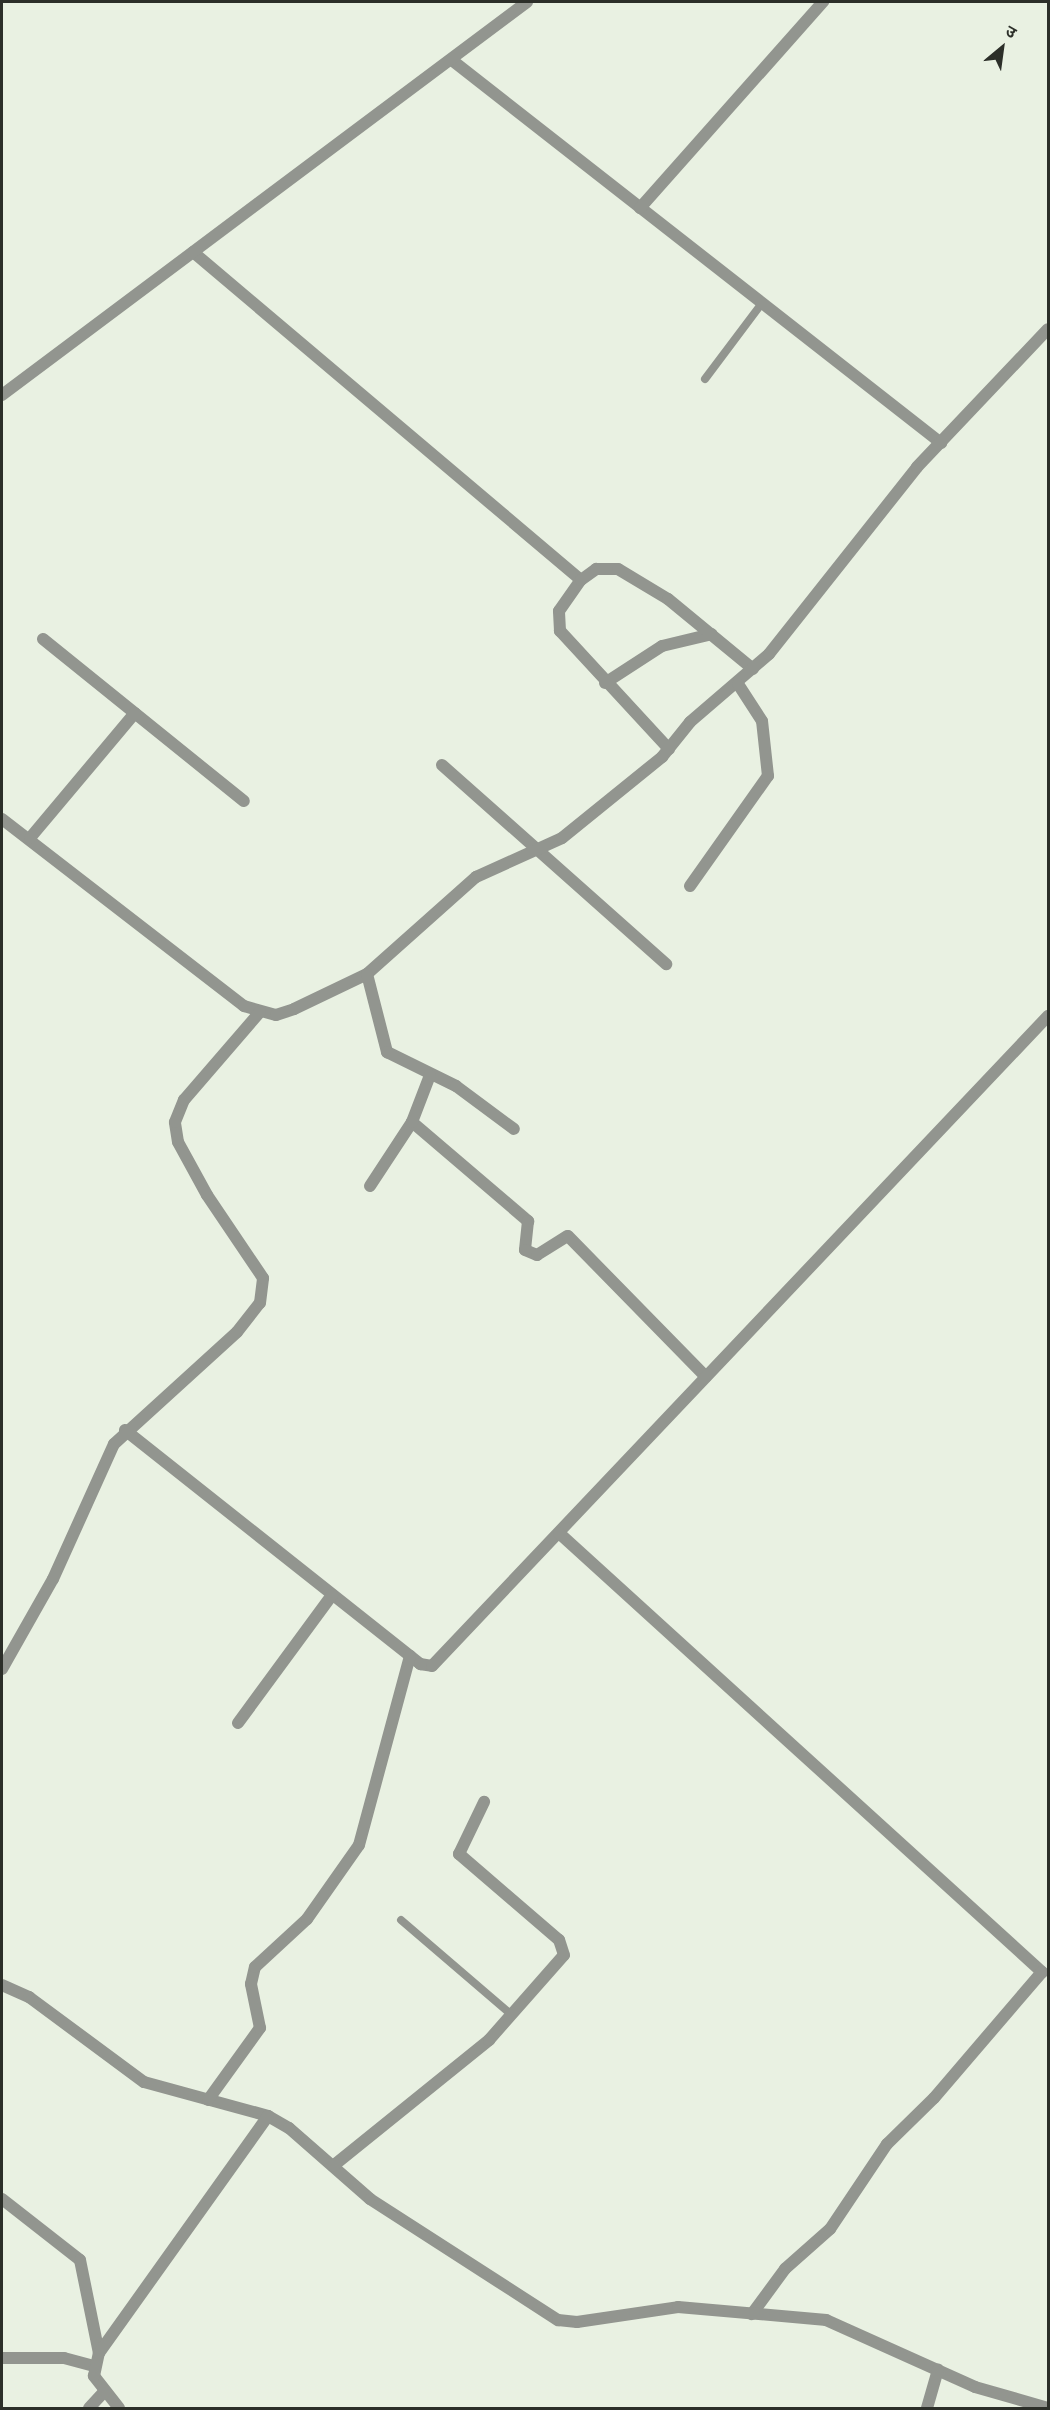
<!DOCTYPE html>
<html>
<head>
<meta charset="utf-8">
<style>
	body { margin:0 }
	#map { position:relative; width:1050px; height:2410px; overflow:hidden; background:#e9f1e2; font-family:"Nunito Sans","Noto Sans Devanagari",sans-serif }
	div>[style] { position:absolute }
	.lane>* { height:8px; margin:-4px; padding:0 4px; transform-origin:4px; border-radius:4px; background:#92958f }
	.street>* { height:12px; margin:-6px; padding:0 6px; transform-origin:6px; border-radius:6px; background:#92958f }
	span { translate:-50% -50%; white-space:nowrap; text-align:center; line-height:1.15; -webkit-text-stroke:5px #e9f1e2; paint-order:stroke }
	.frame { position:absolute; inset:0; border:3px solid #2c2f29; pointer-events:none }
	.north { position:absolute; left:972px; top:18px; width:60px; height:60px; -webkit-text-stroke:4px #e9f1e2; paint-order:stroke; rotate:29deg; font-size:16px; font-weight:700; line-height:24px; text-align:center; color:#2c2f29 }
	.north::after { content:''; display:block; margin:auto; width:21px; height:27px; background:#2c2f29; clip-path:polygon(50% 0,100% 100%,50% 72%,0 100%) }
</style>
</head>
<body>
<div id="map">
	<div class="lane">
		<i style="left:705px;top:379px;width:95px;rotate:-53.1deg"></i>
		<i style="left:401px;top:1920px;width:146px;rotate:40.6deg"></i>
	</div>
	<div class="street">
		<i style="left:453px;top:61px;width:620px;rotate:38.05deg"></i>
		<i style="left:640px;top:208px;width:276px;rotate:-48.4deg"></i>
		<i style="left:193px;top:252px;width:508px;rotate:40.21deg"></i>
		<i style="left:2px;top:395px;width:656px;rotate:-36.82deg"></i>
		<i style="left:43px;top:639px;width:258px;rotate:38.9deg"></i>
		<i style="left:605px;top:683px;width:68px;rotate:-33deg"></i>
		<i style="left:662px;top:646px;width:51px;rotate:-13.5deg"></i>
		<i style="left:669px;top:749px;width:161px;rotate:-132.7deg"></i>
		<i style="left:560px;top:631px;width:20px;rotate:-93deg"></i>
		<i style="left:559px;top:611px;width:38px;rotate:-55deg"></i>
		<i style="left:581px;top:580px;width:19px;rotate:-36deg"></i>
		<i style="left:596px;top:569px;width:22px"></i>
		<i style="left:618px;top:569px;width:58px;rotate:31deg"></i>
		<i style="left:668px;top:599px;width:110px;rotate:39.5deg"></i>
		<i style="left:442px;top:765px;width:300px;rotate:41.6deg"></i>
		<i style="left:2px;top:819px;width:306px;rotate:37.7deg"></i>
		<i style="left:244px;top:1006px;width:33px;rotate:16deg"></i>
		<i style="left:276px;top:1015px;width:19px;rotate:-18deg"></i>
		<i style="left:294px;top:1009px;width:81px;rotate:-25.6deg"></i>
		<i style="left:367px;top:974px;width:146px;rotate:-41.7deg"></i>
		<i style="left:476px;top:877px;width:94px;rotate:-24.4deg"></i>
		<i style="left:562px;top:838px;width:129px;rotate:-39deg"></i>
		<i style="left:662px;top:757px;width:45px;rotate:-51.3deg"></i>
		<i style="left:690px;top:722px;width:104px;rotate:-40.7deg"></i>
		<i style="left:769px;top:654px;width:238px;rotate:-51.6deg"></i>
		<i style="left:917px;top:467px;width:190px;rotate:-46.5deg"></i>
		<i style="left:30px;top:838px;width:163px;rotate:-50deg"></i>
		<i style="left:690px;top:886px;width:135px;rotate:-54.7deg"></i>
		<i style="left:768px;top:776px;width:55px;rotate:-96.2deg"></i>
		<i style="left:762px;top:721px;width:44px;rotate:-123deg"></i>
		<i style="left:367px;top:974px;width:81px;rotate:75.6deg"></i>
		<i style="left:387px;top:1052px;width:77px;rotate:26.2deg"></i>
		<i style="left:456px;top:1086px;width:72px;rotate:36.6deg"></i>
		<i style="left:412px;top:1122px;width:153px;rotate:40.5deg"></i>
		<i style="left:528px;top:1221px;width:29px;rotate:96deg"></i>
		<i style="left:525px;top:1250px;width:13px;rotate:23deg"></i>
		<i style="left:537px;top:1255px;width:36px;rotate:-32deg"></i>
		<i style="left:568px;top:1236px;width:197px;rotate:45.6deg"></i>
		<i style="left:370px;top:1186px;width:77px;rotate:-56.7deg"></i>
		<i style="left:412px;top:1122px;width:50px;rotate:-69deg"></i>
		<i style="left:125px;top:1430px;width:377px;rotate:38.4deg"></i>
		<i style="left:420px;top:1664px;width:12px;rotate:9deg"></i>
		<i style="left:432px;top:1666px;width:896px;rotate:-46.54deg"></i>
		<i style="left:559px;top:1533px;width:653px;rotate:42.27deg"></i>
		<i style="left:1042px;top:1972px;width:166px;rotate:130.6deg"></i>
		<i style="left:934px;top:2098px;width:66px;rotate:135.6deg"></i>
		<i style="left:887px;top:2144px;width:102px;rotate:123.8deg"></i>
		<i style="left:830px;top:2229px;width:60px;rotate:138.4deg"></i>
		<i style="left:785px;top:2269px;width:56px;rotate:126.3deg"></i>
		<i style="left:2px;top:1669px;width:103px;rotate:-60.5deg"></i>
		<i style="left:53px;top:1579px;width:148px;rotate:-65.7deg"></i>
		<i style="left:114px;top:1444px;width:166px;rotate:-42.3deg"></i>
		<i style="left:237px;top:1332px;width:37px;rotate:-52deg"></i>
		<i style="left:260px;top:1303px;width:25px;rotate:-83deg"></i>
		<i style="left:263px;top:1278px;width:100px;rotate:-124deg"></i>
		<i style="left:207px;top:1195px;width:60px;rotate:-118.7deg"></i>
		<i style="left:178px;top:1142px;width:20px;rotate:-99deg"></i>
		<i style="left:175px;top:1122px;width:24px;rotate:-68deg"></i>
		<i style="left:184px;top:1100px;width:116px;rotate:-49.2deg"></i>
		<i style="left:238px;top:1723px;width:159px;rotate:-53.7deg"></i>
		<i style="left:2px;top:1985px;width:30px;rotate:24deg"></i>
		<i style="left:29px;top:1997px;width:143px;rotate:36.5deg"></i>
		<i style="left:144px;top:2082px;width:129px;rotate:15.3deg"></i>
		<i style="left:268px;top:2116px;width:24px;rotate:30deg"></i>
		<i style="left:289px;top:2128px;width:108px;rotate:41.2deg"></i>
		<i style="left:370px;top:2199px;width:224px;rotate:32.8deg"></i>
		<i style="left:558px;top:2320px;width:19px;rotate:6deg"></i>
		<i style="left:577px;top:2322px;width:102px;rotate:-8.4deg"></i>
		<i style="left:678px;top:2307px;width:149px;rotate:5deg"></i>
		<i style="left:826px;top:2320px;width:163px;rotate:24.2deg"></i>
		<i style="left:975px;top:2387px;width:76px;rotate:16deg"></i>
		<i style="left:208px;top:2100px;width:89px;rotate:-54.2deg"></i>
		<i style="left:260px;top:2028px;width:45px;rotate:-101.6deg"></i>
		<i style="left:251px;top:1984px;width:17px;rotate:-77deg"></i>
		<i style="left:255px;top:1967px;width:71px;rotate:-42.7deg"></i>
		<i style="left:307px;top:1919px;width:90px;rotate:-54.9deg"></i>
		<i style="left:359px;top:1845px;width:196px;rotate:-74.9deg"></i>
		<i style="left:333px;top:2166px;width:201px;rotate:-38.9deg"></i>
		<i style="left:489px;top:2040px;width:113px;rotate:-48.6deg"></i>
		<i style="left:564px;top:1955px;width:16px;rotate:-108deg"></i>
		<i style="left:559px;top:1940px;width:132px;rotate:-139.3deg"></i>
		<i style="left:459px;top:1854px;width:58px;rotate:-64.3deg"></i>
		<i style="left:2px;top:2199px;width:99px;rotate:38deg"></i>
		<i style="left:80px;top:2260px;width:95px;rotate:78.5deg"></i>
		<i style="left:2px;top:2358px;width:62px"></i>
		<i style="left:64px;top:2358px;width:30px;rotate:15deg"></i>
		<i style="left:89px;top:2408px;width:22px;rotate:-47deg"></i>
		<i style="left:119px;top:2408px;width:41px;rotate:-128deg"></i>
		<i style="left:94px;top:2376px;width:24px;rotate:-78deg"></i>
		<i style="left:99px;top:2353px;width:291px;rotate:-54.5deg"></i>
		<i style="left:927px;top:2408px;width:40px;rotate:-74deg"></i>
	</div>
	<div class="frame"></div>
	<div class="north">उ</div>
</div>
</body>
</html>
